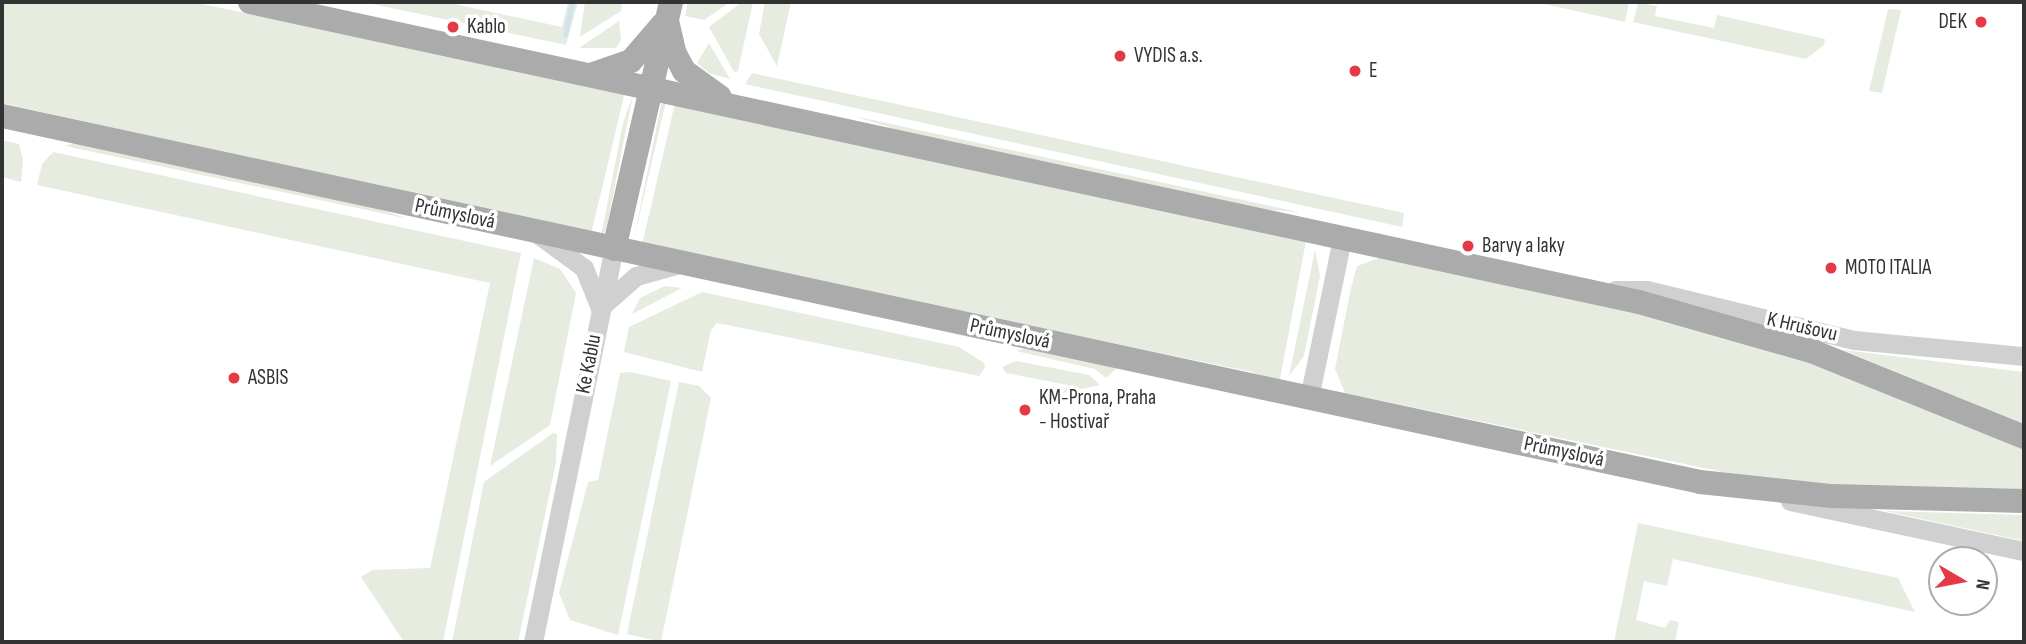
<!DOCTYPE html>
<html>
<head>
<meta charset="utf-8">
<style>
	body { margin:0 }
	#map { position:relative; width:2026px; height:644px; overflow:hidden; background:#fff; font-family:"Sofia Sans Condensed",sans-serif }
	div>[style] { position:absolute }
	.green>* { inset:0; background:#e6ecdf }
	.stream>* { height:4.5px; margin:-2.25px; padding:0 2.25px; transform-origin:2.25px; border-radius:2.25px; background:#cfe2ee }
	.minor>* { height:19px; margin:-9.5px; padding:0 9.5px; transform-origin:9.5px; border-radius:9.5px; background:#d0d0d0 }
	.major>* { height:24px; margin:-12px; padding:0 12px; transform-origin:12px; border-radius:12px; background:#ababab }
	.dots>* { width:19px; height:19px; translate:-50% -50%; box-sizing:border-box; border:4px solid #fff; border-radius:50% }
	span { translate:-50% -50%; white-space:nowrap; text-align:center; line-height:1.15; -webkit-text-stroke:7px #fff; paint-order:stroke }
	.poi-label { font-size:21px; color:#333 }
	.right { translate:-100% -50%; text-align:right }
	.left { translate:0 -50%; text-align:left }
	.street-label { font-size:21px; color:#333 }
	.frame { position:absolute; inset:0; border:4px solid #333; pointer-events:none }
	.north { position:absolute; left:1928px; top:546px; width:70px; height:70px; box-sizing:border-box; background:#fff; border:2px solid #adadad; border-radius:50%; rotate:100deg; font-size:19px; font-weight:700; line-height:28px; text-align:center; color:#333 }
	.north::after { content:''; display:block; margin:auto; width:24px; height:32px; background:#e63946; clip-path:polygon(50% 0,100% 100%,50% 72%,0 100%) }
</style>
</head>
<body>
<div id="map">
	<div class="green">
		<i style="clip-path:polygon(2px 2px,192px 2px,625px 92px,591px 234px,2px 103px)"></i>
		<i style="clip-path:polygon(363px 2px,445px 2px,562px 27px,568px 2px,578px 2px,566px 45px)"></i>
		<i style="clip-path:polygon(585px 2px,620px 2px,622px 6px,621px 11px,580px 37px)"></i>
		<i style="clip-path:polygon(688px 2px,730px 2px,704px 20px,685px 16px)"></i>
		<i style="clip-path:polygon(742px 2px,753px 2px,738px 71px,734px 72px,709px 27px)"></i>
		<i style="clip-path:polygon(765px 2px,791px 2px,777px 66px,759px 34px)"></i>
		<i style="clip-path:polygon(1536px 2px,1629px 2px,1625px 22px)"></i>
		<i style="clip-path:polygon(1638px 3px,1657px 6px,1655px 16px,1714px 28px,1717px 15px,1825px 39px,1824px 45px,1806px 59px,1633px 22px)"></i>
		<i style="clip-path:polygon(1888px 9px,1901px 10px,1882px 93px,1869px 91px)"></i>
		<i style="clip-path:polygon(619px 21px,621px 40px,616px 48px,579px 48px)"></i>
		<i style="clip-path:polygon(709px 43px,730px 79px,709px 73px,697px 63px)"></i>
		<i style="clip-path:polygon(752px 73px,1404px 213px,1402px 227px,745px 84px)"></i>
		<i style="clip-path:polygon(633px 95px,606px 230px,601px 236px,623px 123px)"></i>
		<i style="clip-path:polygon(666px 101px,633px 243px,661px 105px)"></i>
		<i style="clip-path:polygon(675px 103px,1306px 241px,1280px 379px,1267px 380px,1252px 372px,642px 245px)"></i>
		<i style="clip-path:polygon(854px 116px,1299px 212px,1249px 208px,910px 134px)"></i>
		<i style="clip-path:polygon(2px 140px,19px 144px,23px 159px,21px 182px,2px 177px)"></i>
		<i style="clip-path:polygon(75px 143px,350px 200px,409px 219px,65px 146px)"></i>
		<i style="clip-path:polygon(53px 152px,521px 253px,443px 642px,404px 642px,361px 577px,372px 570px,430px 568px,490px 283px,37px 185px,42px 164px)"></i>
		<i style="clip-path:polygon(1315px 250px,1320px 276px,1304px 356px,1289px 376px)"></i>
		<i style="clip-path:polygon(534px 258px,560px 269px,576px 293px,550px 425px,490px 466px)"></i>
		<i style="clip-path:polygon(1379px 258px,1622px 306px,1766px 346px,2024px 447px,2024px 493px,1842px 488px,1728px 473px,1345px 393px,1335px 369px,1351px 288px,1357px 266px)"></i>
		<i style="clip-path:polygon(665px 286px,682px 288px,632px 314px,640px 298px)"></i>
		<i style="clip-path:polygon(702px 292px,959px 347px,984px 363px,985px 368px,979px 376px,717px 323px,711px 330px,702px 372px,624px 352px,629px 327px)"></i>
		<i style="clip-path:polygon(1024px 348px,1119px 366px,1106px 378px,1095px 369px,1016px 351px)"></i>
		<i style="clip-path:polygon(1843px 350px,2024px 372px,2024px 424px)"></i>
		<i style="clip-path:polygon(1016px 361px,1089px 375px,1100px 385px,1063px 393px,1068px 385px,1006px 373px,1002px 367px)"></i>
		<i style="clip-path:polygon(630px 372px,671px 381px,618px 635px,570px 620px,559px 593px,588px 482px,598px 480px,620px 373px)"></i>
		<i style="clip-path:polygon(679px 382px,699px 386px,711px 398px,661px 642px,627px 634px)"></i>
		<i style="clip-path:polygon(553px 433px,557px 434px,556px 463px,518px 642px,452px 642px,484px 482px)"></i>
		<i style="clip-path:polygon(1885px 511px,2024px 515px,2024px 541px)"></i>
		<i style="clip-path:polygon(1638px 523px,1898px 578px,1915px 612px,1673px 559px,1667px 586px,1644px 581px,1636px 620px,1665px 628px,1670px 620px,1679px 622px,1675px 642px,1614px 642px)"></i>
	</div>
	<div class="stream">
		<i style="left:565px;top:35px;width:34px;rotate:-78deg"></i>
	</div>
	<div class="minor">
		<i style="left:539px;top:235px;width:56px;rotate:36.3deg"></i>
		<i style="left:584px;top:268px;width:43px;rotate:68.2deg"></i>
		<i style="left:1615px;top:290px;width:32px"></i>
		<i style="left:1647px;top:290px;width:213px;rotate:13.6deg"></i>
		<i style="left:1854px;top:340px;width:171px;rotate:5.4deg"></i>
		<i style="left:600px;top:308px;width:48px;rotate:-41.6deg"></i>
		<i style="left:636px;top:276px;width:41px;rotate:-15.4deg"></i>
		<i style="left:1309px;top:398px;width:163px;rotate:-78.3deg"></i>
		<i style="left:1790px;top:501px;width:239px;rotate:12.1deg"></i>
		<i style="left:533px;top:642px;width:401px;rotate:-78.4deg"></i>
	</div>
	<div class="major">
		<i style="left:250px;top:2px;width:1421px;rotate:12.19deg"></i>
		<i style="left:1639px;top:302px;width:182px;rotate:15.9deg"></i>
		<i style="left:1814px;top:352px;width:227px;rotate:22deg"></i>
		<i style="left:668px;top:25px;width:28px;rotate:77deg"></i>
		<i style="left:674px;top:52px;width:21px;rotate:62deg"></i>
		<i style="left:684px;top:71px;width:44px;rotate:35.8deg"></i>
		<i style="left:593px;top:74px;width:40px;rotate:-18.9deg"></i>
		<i style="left:631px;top:61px;width:49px;rotate:-49.1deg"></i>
		<i style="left:2px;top:116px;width:1737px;rotate:12.16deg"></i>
		<i style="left:1700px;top:482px;width:133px;rotate:6.1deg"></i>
		<i style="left:1832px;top:496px;width:192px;rotate:1.5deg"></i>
		<i style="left:614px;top:249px;width:253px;rotate:-77deg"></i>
	</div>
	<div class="dots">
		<i style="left:1981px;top:22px;background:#e63946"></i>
		<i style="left:453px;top:27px;background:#e63946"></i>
		<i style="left:1120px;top:56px;background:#e63946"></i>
		<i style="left:1355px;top:71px;background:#e63946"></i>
		<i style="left:1468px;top:246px;background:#e63946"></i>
		<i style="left:1831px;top:268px;background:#e63946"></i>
		<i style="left:234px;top:378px;background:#e63946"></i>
		<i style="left:1025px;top:410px;background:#e63946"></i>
	</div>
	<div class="poi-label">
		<span class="right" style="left:1967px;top:22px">DEK</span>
		<span class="left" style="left:467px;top:27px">Kablo</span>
		<span class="left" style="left:1134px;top:56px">VYDIS a.s.</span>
		<span class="left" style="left:1369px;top:71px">E</span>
		<span class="left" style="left:1482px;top:246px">Barvy a laky</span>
		<span class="left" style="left:1845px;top:268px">MOTO ITALIA</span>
		<span class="left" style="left:248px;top:378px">ASBIS</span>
		<span class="left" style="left:1039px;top:410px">KM-Prona, Praha<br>- Hostivař</span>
	</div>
	<div class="street-label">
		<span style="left:455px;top:214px;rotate:12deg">Průmyslová</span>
		<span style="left:1802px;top:327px;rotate:13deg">K Hrušovu</span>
		<span style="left:1010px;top:334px;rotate:12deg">Průmyslová</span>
		<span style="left:589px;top:364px;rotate:-79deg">Ke Kablu</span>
		<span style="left:1564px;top:452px;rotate:12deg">Průmyslová</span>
	</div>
	<div class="frame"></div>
	<div class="north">N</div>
</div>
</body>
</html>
